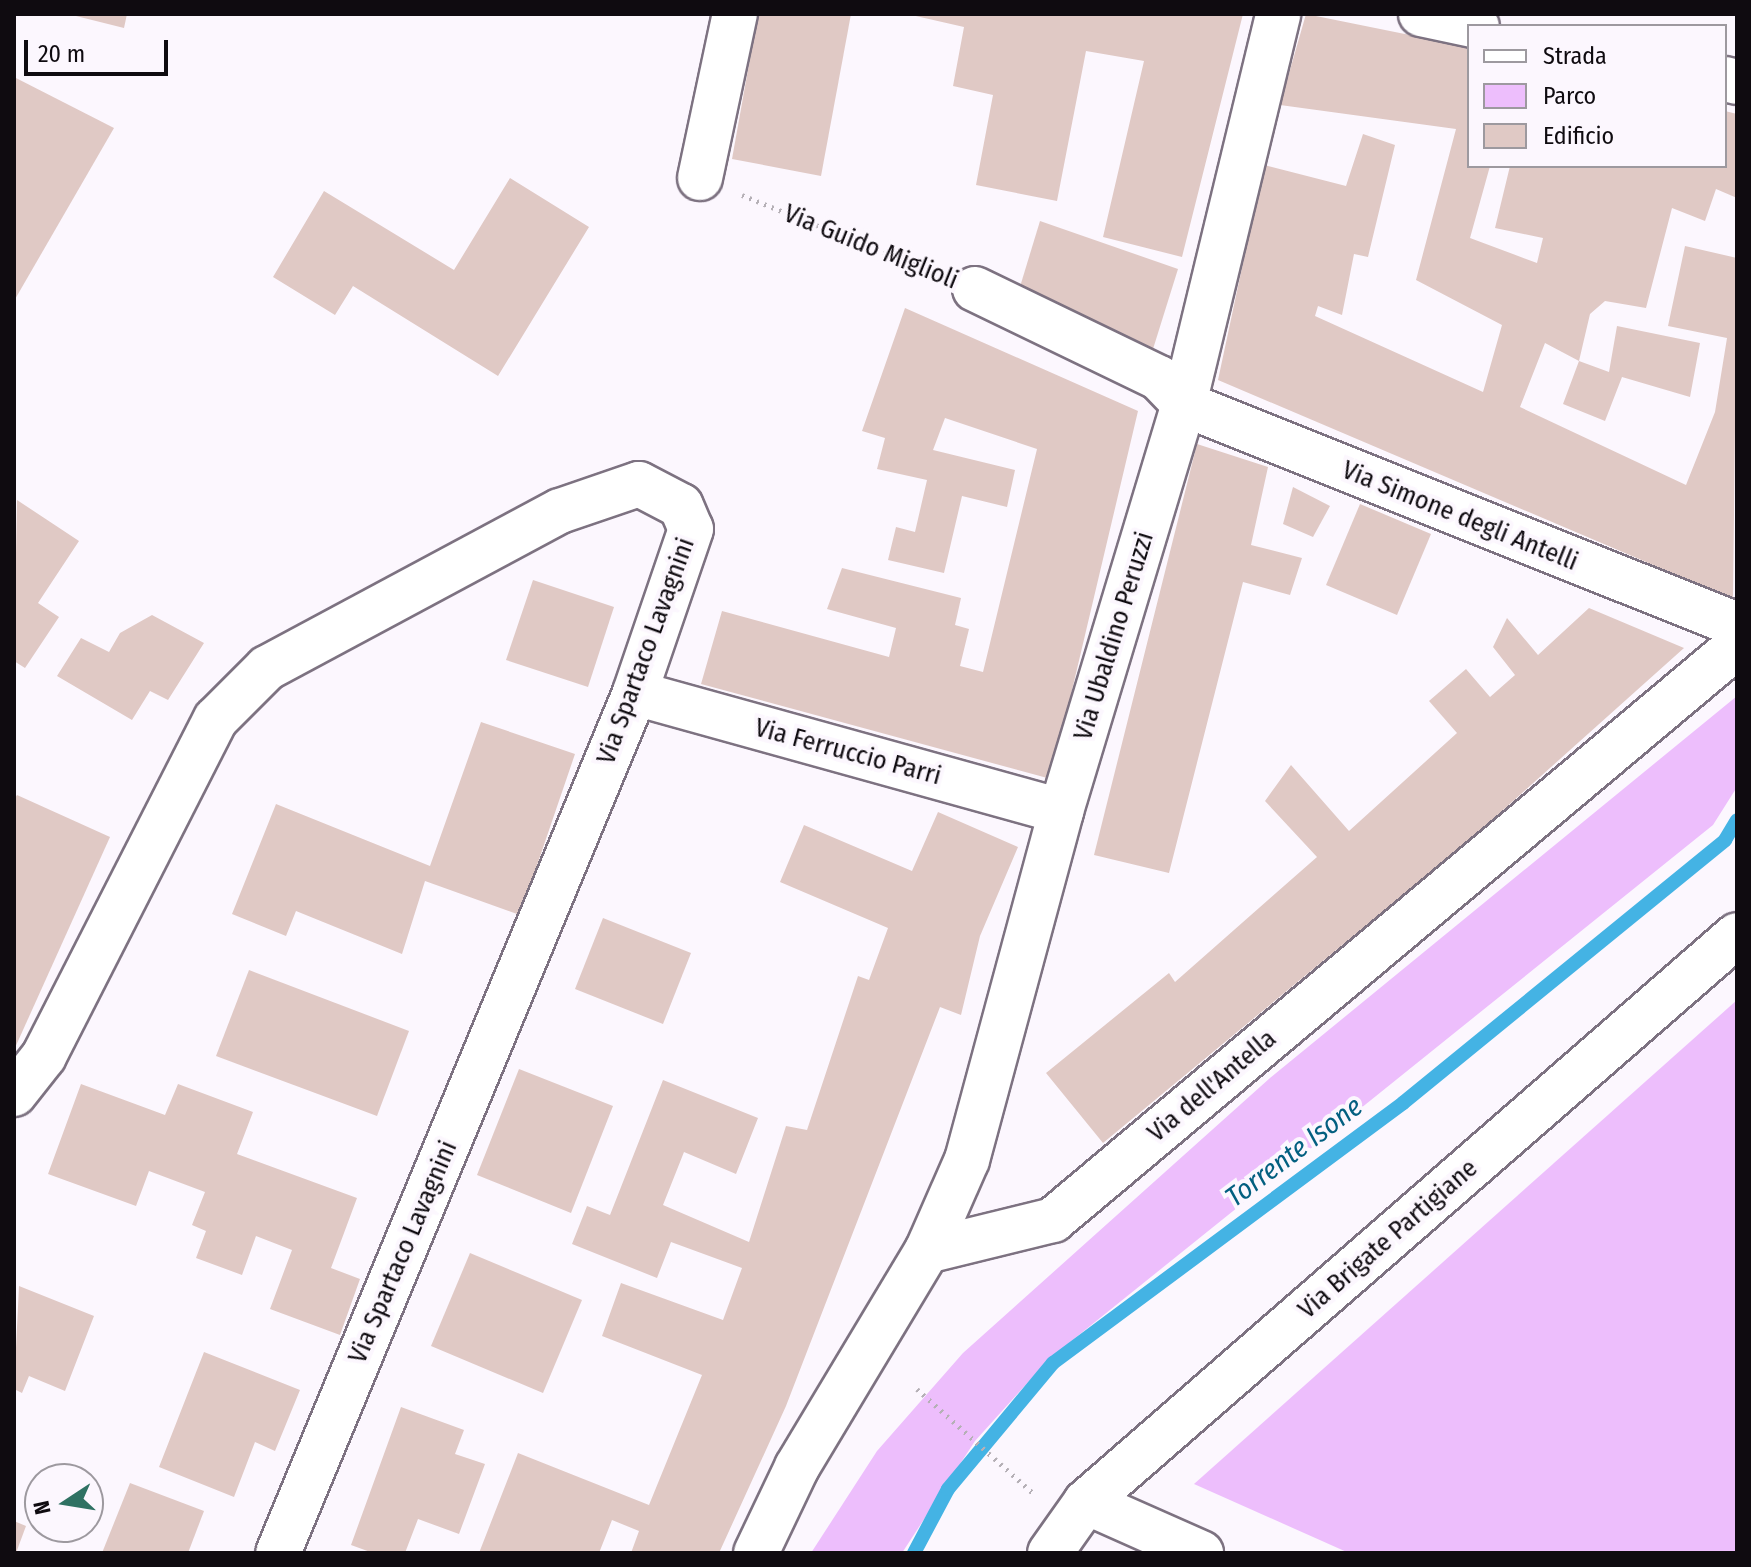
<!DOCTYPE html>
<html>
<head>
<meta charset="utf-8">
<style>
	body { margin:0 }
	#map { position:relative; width:1751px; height:1567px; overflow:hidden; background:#fcf7fe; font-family:"Fira Sans Condensed",sans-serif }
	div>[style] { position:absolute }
	.green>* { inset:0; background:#edbefc }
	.stream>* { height:14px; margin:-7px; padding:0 7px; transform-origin:7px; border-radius:7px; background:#44b3e4 }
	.building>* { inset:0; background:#e0c9c5 }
	.path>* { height:5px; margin-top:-2.5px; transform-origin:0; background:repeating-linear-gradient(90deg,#b5b0b6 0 2px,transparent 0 8px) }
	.roads { filter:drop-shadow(2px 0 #7d7281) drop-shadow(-2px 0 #7d7281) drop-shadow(0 2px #7d7281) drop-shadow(0 -2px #7d7281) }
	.minor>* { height:44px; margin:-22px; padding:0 22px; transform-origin:22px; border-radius:22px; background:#fff }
	.tertiary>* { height:44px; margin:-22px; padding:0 22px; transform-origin:22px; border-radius:22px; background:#fff }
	span { translate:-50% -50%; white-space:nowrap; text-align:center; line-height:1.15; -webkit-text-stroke:8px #fcf7fe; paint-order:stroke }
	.street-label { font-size:26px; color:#0f0b10 }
	.water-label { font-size:28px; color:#035f80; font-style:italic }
	.frame { position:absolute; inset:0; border:16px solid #0f0b10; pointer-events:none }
	.legend { position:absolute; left:1467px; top:24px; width:260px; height:144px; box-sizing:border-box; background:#fcf7fe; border:2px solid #9d999f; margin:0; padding:10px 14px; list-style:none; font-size:24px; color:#0f0b10 }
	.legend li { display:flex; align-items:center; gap:16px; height:40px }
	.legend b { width:40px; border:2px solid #9d999f }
	.north { position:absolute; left:24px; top:1463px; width:80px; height:80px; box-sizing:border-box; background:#fcf7fe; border:2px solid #9d999f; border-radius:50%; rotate:258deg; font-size:22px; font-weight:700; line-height:32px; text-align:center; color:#0f0b10 }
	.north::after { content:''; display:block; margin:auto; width:28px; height:36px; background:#2f7263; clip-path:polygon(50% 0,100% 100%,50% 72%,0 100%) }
	.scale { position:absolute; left:24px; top:40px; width:144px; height:36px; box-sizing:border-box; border:4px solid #0f0b10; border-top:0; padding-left:10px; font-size:24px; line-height:28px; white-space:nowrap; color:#0f0b10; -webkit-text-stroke:6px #fcf7fe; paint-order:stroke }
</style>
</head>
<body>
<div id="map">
	<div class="green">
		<i style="clip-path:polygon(1737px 696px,1737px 787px,1713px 825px,1049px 1359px,975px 1441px,902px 1553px,811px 1553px,877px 1451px,963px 1353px,1270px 1078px)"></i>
		<i style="clip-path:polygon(1737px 1000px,1737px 1553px,1349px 1553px,1194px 1484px)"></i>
	</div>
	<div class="stream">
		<i style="left:914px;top:1553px;width:72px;rotate:-62deg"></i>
		<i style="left:948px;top:1489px;width:164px;rotate:-50.2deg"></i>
		<i style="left:1053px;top:1363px;width:436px;rotate:-36.6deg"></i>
		<i style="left:1403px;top:1103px;width:416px;rotate:-39.2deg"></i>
		<i style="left:1725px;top:840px;width:23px;rotate:-59deg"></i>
	</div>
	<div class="building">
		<i style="clip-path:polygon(68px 14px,127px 14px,124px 28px)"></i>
		<i style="clip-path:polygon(758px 14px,851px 14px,821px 176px,732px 159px)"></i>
		<i style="clip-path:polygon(907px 14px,1243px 14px,1182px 257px,1103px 237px,1144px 61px,1086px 51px,1057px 201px,976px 185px,993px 95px,953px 86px,964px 27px)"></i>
		<i style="clip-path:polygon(1306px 14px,1469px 47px,1469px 166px,1490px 166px,1470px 238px,1537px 263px,1543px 238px,1495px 228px,1510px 166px,1725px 166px,1725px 111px,1737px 114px,1737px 198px,1716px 189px,1705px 221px,1672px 208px,1646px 308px,1605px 301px,1590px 314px,1579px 361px,1609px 372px,1617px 326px,1700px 343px,1690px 397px,1622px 377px,1605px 421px,1563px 404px,1579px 361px,1545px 343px,1520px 407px,1686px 485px,1715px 412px,1727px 338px,1668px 326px,1685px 246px,1737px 258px,1733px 599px,1218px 380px,1264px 165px,1346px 186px,1363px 134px,1395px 145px,1368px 257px,1354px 254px,1342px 315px,1318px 306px,1315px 316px,1483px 392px,1502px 325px,1416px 280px,1456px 129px,1280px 105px)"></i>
		<i style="clip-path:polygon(14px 77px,114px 128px,14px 301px)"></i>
		<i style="clip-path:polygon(510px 178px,589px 227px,498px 376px,353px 286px,335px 315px,273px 277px,324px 191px,454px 270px)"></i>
		<i style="clip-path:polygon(1040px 221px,1178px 269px,1153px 349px,1019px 290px)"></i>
		<i style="clip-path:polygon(905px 308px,1138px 411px,1051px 779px,701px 684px,722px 611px,889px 657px,896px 628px,827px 609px,842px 568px,961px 598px,955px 625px,969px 629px,960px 666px,983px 672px,1037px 449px,945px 418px,933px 450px,1015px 470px,1007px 507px,962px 496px,944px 573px,888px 560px,896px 527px,915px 532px,927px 480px,877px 469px,885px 438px,862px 431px)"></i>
		<i style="clip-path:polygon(1197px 444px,1268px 467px,1251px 545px,1302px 558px,1290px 595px,1243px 582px,1169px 873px,1094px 855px)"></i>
		<i style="clip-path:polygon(1293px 487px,1330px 506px,1313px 537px,1283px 524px)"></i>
		<i style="clip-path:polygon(17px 500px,79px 541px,38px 603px,59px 617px,25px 668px,14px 661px)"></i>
		<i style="clip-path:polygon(1360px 504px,1431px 534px,1397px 615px,1326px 585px)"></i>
		<i style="clip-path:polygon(533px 580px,614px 607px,588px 687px,506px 660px)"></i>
		<i style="clip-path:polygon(1589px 608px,1684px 648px,1474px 836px,1103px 1143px,1046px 1073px,1169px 973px,1175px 982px,1317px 857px,1265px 801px,1291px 765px,1349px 831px,1457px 733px,1429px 701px,1466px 669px,1490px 697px,1515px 675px,1493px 647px,1507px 618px,1538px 655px)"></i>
		<i style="clip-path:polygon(152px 615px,204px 643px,168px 700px,150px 691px,132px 720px,57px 676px,81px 638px,109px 652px,120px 633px)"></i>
		<i style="clip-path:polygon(481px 722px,575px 754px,520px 915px,425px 881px,402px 954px,296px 911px,286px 936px,232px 914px,276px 804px,430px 866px)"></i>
		<i style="clip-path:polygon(17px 795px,110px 837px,14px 1050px,14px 800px)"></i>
		<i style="clip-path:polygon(938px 812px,1018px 847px,980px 936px,961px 1015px,940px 1007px,786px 1406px,719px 1553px,631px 1553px,639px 1531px,612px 1520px,599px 1553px,479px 1553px,518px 1453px,649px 1505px,702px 1375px,602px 1336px,621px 1283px,723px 1320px,742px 1268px,671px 1242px,657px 1278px,572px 1244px,587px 1206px,610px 1215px,663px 1080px,758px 1118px,736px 1174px,684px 1152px,663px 1205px,749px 1242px,786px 1126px,807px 1130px,858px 976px,869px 980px,888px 928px,780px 882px,804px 825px,912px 871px)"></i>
		<i style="clip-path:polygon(603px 918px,691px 953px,663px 1024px,575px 989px)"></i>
		<i style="clip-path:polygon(249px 970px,409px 1031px,377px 1116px,216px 1056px)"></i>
		<i style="clip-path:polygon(519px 1069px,613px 1106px,571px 1213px,477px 1175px)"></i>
		<i style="clip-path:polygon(81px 1084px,165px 1115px,178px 1084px,253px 1112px,237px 1154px,357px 1198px,331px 1268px,360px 1279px,340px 1335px,270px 1309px,292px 1250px,256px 1236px,242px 1275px,196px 1258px,206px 1231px,192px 1225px,205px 1192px,149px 1171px,136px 1206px,48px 1174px)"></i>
		<i style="clip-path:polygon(470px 1253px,582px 1300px,543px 1393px,431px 1346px)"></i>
		<i style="clip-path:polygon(19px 1286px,94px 1316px,65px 1391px,29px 1376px,22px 1393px,14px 1389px)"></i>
		<i style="clip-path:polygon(204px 1352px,300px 1390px,275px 1451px,255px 1442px,234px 1497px,159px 1467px)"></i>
		<i style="clip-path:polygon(401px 1407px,464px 1430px,455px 1454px,485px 1464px,459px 1534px,418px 1519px,405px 1553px,373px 1553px,351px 1545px)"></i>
		<i style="clip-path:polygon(130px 1483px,204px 1511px,188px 1553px,102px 1553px)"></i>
		<i style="clip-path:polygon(14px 1521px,26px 1526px,16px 1553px,14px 1553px)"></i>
	</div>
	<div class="path">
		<i style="left:742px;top:195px;width:206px;rotate:22deg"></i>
		<i style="left:917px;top:1389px;width:159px;rotate:41.9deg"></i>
	</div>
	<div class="roads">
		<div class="minor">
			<i style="left:700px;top:178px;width:168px;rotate:-78deg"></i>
			<i style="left:975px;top:289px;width:204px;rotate:25.8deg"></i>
			<i style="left:1159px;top:378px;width:36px;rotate:46deg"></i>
			<i style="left:1184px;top:404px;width:596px;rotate:21.78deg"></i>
			<i style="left:635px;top:693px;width:442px;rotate:15.5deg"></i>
			<i style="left:14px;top:1094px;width:48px;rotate:-51.7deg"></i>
			<i style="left:44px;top:1056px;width:378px;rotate:-63deg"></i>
			<i style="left:216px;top:719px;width:72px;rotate:-45deg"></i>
			<i style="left:267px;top:668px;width:332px;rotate:-28.2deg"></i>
			<i style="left:560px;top:511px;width:83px;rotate:-18.9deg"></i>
			<i style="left:639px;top:484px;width:47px;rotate:27.6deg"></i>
			<i style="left:681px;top:506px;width:25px;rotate:67deg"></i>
			<i style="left:691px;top:529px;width:173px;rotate:108.9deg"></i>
			<i style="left:635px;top:693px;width:931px;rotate:112.54deg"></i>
			<i style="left:927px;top:1251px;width:130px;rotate:-13.8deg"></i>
			<i style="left:1053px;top:1220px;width:893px;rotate:-40deg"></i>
			<i style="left:1086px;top:1502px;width:126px;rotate:23.9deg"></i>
		</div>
		<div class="tertiary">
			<i style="left:1421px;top:14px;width:57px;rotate:12.1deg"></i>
			<i style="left:1725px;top:79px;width:12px;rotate:14deg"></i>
			<i style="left:756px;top:1553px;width:95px;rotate:-64.5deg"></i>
			<i style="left:797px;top:1467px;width:252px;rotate:-59deg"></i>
			<i style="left:927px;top:1251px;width:99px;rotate:-66.3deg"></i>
			<i style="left:967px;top:1160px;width:361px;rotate:-74.9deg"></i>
			<i style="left:1061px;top:811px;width:425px;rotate:-73.2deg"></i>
			<i style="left:1184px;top:404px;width:401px;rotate:-76.4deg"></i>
			<i style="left:1050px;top:1553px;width:62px;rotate:-54.8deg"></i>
			<i style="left:1086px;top:1502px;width:863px;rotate:-41.05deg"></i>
		</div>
	</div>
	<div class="street-label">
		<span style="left:871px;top:247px;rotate:22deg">Via Guido Miglioli</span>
		<span style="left:1460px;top:516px;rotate:22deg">Via Simone degli Antelli</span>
		<span style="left:1114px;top:636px;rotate:-73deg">Via Ubaldino Peruzzi</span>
		<span style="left:646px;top:651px;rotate:-70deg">Via Spartaco Lavagnini</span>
		<span style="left:848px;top:752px;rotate:15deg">Via Ferruccio Parri</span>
		<span style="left:1212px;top:1086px;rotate:-40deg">Via dell'Antella</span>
		<span style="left:1388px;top:1239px;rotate:-41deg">Via Brigate Partigiane</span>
		<span style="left:403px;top:1252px;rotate:-67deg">Via Spartaco Lavagnini</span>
	</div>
	<div class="water-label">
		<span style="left:1294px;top:1152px;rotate:-37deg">Torrente Isone</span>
	</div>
	<div class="frame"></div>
	<ul class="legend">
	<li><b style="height:10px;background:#fff"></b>Strada</li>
	<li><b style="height:22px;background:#edbefc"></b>Parco</li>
	<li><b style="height:22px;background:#e0c9c5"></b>Edificio</li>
	</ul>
	<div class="north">N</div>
	<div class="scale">20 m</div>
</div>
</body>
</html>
